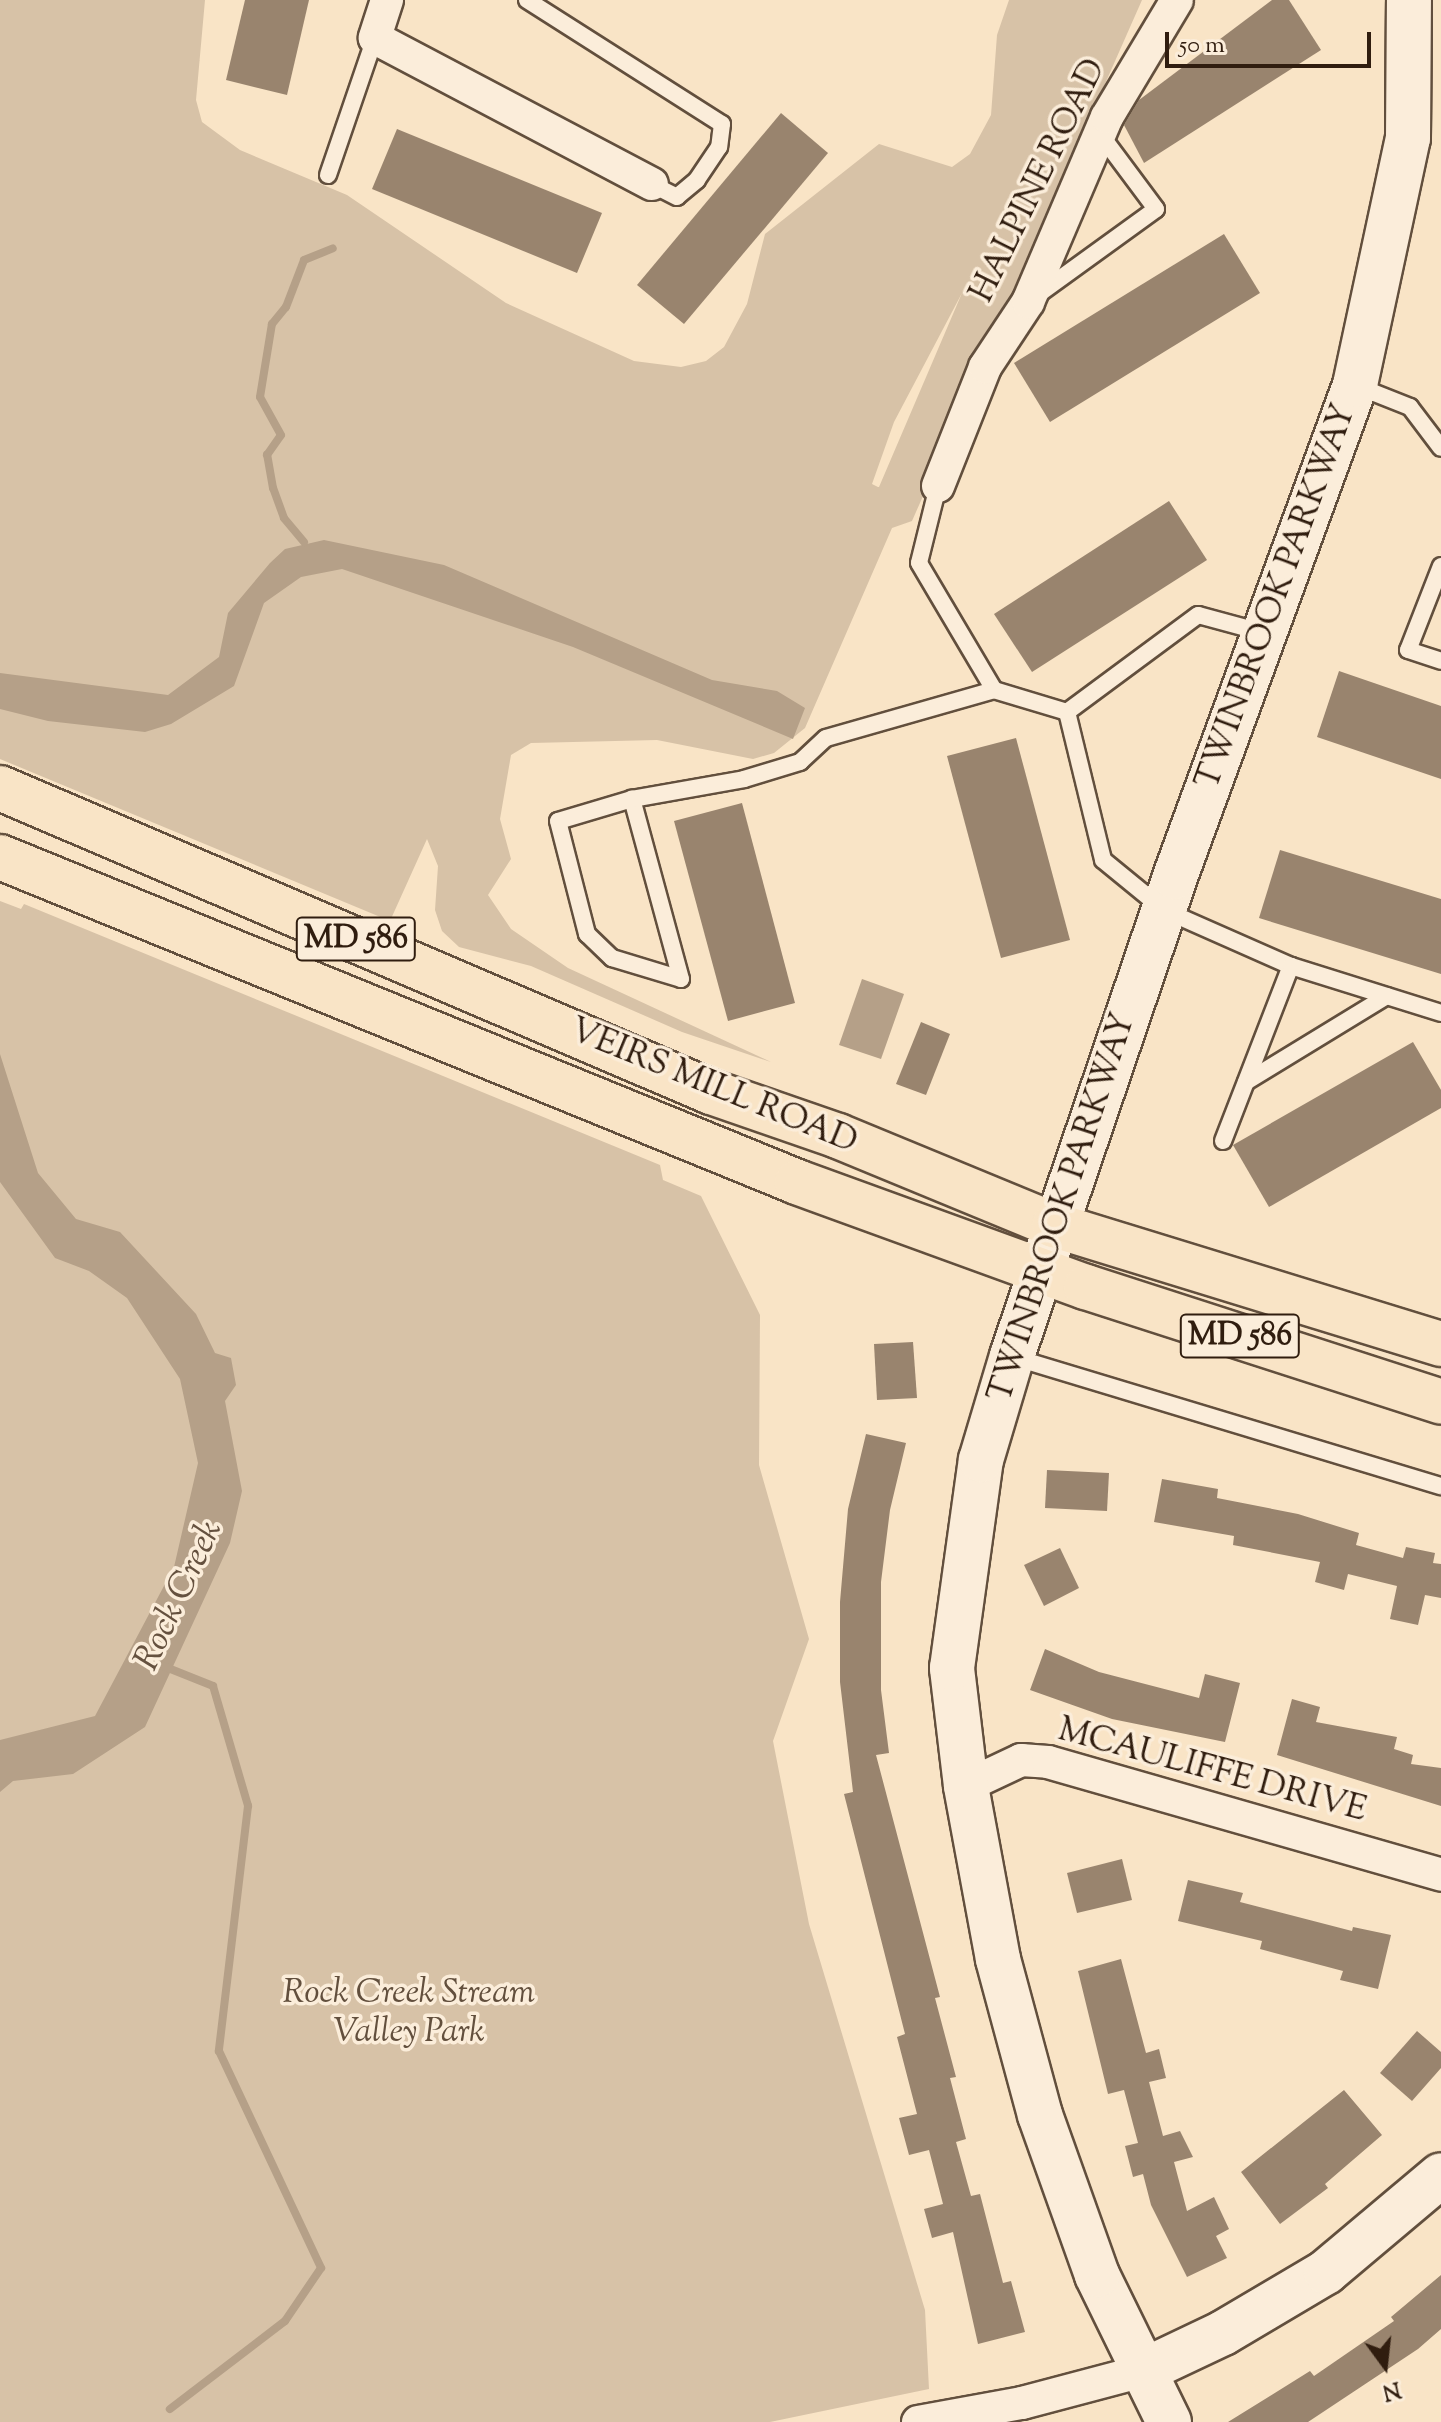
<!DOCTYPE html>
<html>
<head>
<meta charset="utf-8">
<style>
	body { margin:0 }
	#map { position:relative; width:1441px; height:2422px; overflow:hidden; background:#f9e4c6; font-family:"Sorts Mill Goudy",serif }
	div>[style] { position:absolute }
	.green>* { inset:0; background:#d7c2a7 }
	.water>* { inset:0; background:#b5a088 }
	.stream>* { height:8px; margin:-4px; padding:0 4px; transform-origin:4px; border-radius:4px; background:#b5a088 }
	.building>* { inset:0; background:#99846e }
	.roads { filter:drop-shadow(2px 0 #624f3d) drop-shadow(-2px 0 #624f3d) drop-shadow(0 2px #624f3d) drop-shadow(0 -2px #624f3d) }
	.lane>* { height:16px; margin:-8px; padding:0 8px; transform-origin:8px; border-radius:8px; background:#fbedda }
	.street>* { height:32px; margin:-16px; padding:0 16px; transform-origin:16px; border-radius:16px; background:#fbedda }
	.secondary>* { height:44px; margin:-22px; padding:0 22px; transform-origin:22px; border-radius:22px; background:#fbedda }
	.primary>* { height:44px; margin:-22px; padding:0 22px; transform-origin:22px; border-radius:22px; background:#f9e4c6 }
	span { translate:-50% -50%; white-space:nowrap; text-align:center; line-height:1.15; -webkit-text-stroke:7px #fbedda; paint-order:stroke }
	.shield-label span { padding:2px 6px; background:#fbedda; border:2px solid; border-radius:6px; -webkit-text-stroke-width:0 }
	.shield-label { font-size:32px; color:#301d0f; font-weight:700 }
	.street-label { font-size:34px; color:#301d0f }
	.park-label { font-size:34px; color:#624f3d; font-style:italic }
	.water-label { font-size:36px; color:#65513f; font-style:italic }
	.north { position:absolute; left:1345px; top:2326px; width:80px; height:80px; -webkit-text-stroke:6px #fbedda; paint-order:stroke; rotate:165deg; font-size:22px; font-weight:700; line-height:32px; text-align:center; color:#301d0f }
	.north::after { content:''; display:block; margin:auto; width:28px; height:36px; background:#301d0f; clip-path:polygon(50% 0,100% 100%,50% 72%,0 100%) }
	.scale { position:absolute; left:1165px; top:32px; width:206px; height:36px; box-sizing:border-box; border:4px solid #301d0f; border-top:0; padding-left:10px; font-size:24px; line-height:28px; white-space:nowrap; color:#301d0f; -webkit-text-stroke:6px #fbedda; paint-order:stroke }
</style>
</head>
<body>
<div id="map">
	<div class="green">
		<i style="clip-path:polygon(evenodd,0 0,205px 0,196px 100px,202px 122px,240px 150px,347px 195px,506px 303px,634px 361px,681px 367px,706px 361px,724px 347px,747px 304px,765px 234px,879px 144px,952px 167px,970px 154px,991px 115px,997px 35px,1009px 0,1142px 0,912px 521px,892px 528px,805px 728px,774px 753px,753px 759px,657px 740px,531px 743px,511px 755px,500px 819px,511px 859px,488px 895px,511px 929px,568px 968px,771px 1062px,682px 1032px,531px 966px,459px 947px,442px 931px,435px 910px,438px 866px,427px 839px,390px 921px,0 759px,0 0,962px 293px,879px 487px,878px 487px,872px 484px,894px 422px,962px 293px)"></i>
		<i style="clip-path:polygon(0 901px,21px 909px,24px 904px,660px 1165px,663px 1180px,701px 1196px,760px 1315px,759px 1465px,809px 1639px,773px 1741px,809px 1924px,925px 2310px,929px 2389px,770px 2422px,0 2422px)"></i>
	</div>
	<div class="water">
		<i style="clip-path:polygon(324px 540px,444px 565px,712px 680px,777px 691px,805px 708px,793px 739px,573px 647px,342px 569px,301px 577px,264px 603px,234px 686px,171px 724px,145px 732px,48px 721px,0 709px,0 673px,168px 695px,219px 657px,228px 613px,270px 563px,285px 549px)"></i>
		<i style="clip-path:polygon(862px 979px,904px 994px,881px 1059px,839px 1045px)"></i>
		<i style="clip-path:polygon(0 1054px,38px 1173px,76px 1219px,120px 1232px,196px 1314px,215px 1353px,231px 1358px,236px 1385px,225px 1401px,242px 1491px,230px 1543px,145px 1727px,73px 1774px,13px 1781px,0 1792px,0 1740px,95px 1716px,174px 1567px,198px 1463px,180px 1379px,127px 1298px,89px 1271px,55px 1258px,0 1182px)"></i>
	</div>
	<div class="stream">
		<i style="left:304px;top:542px;width:31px;rotate:-130deg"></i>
		<i style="left:284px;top:518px;width:32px;rotate:-110deg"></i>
		<i style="left:273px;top:488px;width:34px;rotate:-100deg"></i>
		<i style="left:267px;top:455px;width:24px;rotate:-55deg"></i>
		<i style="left:281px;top:435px;width:43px;rotate:-118.9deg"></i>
		<i style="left:260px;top:397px;width:74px;rotate:-80.7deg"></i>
		<i style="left:272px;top:324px;width:22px;rotate:-51deg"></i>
		<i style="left:286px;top:307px;width:50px;rotate:-69deg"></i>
		<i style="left:304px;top:260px;width:31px;rotate:-22deg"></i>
		<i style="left:163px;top:1666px;width:54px;rotate:21.8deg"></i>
		<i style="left:213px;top:1686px;width:125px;rotate:73.7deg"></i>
		<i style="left:248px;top:1806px;width:247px;rotate:96.8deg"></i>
		<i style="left:219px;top:2051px;width:240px;rotate:64.8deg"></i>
		<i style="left:321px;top:2268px;width:64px;rotate:124.2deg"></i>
		<i style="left:285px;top:2321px;width:145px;rotate:142.6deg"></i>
	</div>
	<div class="building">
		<i style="clip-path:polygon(245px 0,309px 0,287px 95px,226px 80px)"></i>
		<i style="clip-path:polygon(1272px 0,1289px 0,1321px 50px,1144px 163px,1124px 125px,1139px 100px)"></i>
		<i style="clip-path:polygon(781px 113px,828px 153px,684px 324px,637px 285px)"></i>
		<i style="clip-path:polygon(397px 129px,602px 213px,577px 273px,372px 189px)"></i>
		<i style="clip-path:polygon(1224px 234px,1260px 293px,1050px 422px,1014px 363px)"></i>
		<i style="clip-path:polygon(1169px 501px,1207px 560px,1032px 672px,994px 614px)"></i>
		<i style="clip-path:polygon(1339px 671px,1441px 706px,1441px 779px,1317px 737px)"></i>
		<i style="clip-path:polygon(1016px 738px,1070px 940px,1001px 958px,947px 756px)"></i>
		<i style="clip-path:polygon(742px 803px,795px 1003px,728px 1021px,674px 821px)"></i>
		<i style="clip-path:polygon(1280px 850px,1441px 899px,1441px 974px,1259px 918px)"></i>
		<i style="clip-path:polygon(921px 1022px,950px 1034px,926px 1095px,896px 1084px)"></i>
		<i style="clip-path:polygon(1413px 1042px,1441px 1090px,1441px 1108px,1269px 1207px,1233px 1145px)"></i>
		<i style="clip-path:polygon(913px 1342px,917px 1398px,877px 1400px,874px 1344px)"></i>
		<i style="clip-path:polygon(866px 1434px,906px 1443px,890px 1510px,881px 1582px,881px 1690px,889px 1753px,876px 1755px,940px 1997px,935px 1998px,956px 2077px,950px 2078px,966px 2139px,956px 2142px,971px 2196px,980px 2194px,1003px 2283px,1011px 2281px,1025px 2332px,978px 2344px,953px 2232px,932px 2238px,924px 2209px,943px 2204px,929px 2150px,909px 2155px,899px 2118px,917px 2114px,897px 2037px,905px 2034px,844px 1794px,853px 1792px,840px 1682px,840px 1602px,848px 1509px)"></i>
		<i style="clip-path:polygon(1047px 1470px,1109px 1473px,1107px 1511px,1045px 1508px)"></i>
		<i style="clip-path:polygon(1162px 1479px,1218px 1489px,1217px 1498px,1298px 1514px,1359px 1533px,1356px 1545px,1403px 1558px,1406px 1547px,1435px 1553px,1433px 1563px,1441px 1564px,1441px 1598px,1425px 1595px,1418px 1625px,1390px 1619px,1397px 1586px,1348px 1574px,1344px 1590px,1315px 1582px,1320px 1562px,1233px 1545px,1234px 1536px,1154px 1522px)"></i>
		<i style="clip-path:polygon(1060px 1548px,1079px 1588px,1044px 1606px,1024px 1565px)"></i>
		<i style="clip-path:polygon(1045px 1649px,1099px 1672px,1199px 1698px,1205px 1674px,1240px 1683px,1225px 1742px,1112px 1719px,1030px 1690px)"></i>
		<i style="clip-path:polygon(1292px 1699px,1320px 1707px,1316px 1722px,1397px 1737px,1394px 1749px,1413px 1755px,1411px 1764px,1441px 1768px,1441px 1806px,1277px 1755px)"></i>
		<i style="clip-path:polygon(1122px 1859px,1132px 1900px,1077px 1913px,1067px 1873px)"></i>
		<i style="clip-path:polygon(1188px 1880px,1243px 1893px,1240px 1902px,1352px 1931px,1353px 1927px,1391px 1935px,1378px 1989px,1340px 1980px,1343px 1971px,1260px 1949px,1262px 1941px,1178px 1921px)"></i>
		<i style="clip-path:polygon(1121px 1959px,1146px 2053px,1159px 2049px,1166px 2078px,1149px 2082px,1163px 2136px,1180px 2131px,1193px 2157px,1174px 2162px,1187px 2211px,1214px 2197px,1229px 2229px,1216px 2236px,1227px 2258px,1187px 2277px,1151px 2205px,1143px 2174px,1133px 2177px,1125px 2146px,1138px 2143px,1124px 2090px,1108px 2094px,1078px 1971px)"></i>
		<i style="clip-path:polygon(1417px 2031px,1441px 2052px,1441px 2068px,1412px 2101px,1380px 2073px)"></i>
		<i style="clip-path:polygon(1344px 2090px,1382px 2135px,1325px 2184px,1328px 2188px,1280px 2224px,1241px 2172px)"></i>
		<i style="clip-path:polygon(1441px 2275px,1441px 2329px,1418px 2349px,1308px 2422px,1228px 2422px,1310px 2371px,1314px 2376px,1394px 2321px,1391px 2317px)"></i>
	</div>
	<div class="roads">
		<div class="lane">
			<i style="left:527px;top:0;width:231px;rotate:32.5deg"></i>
			<i style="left:722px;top:124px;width:23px;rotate:97deg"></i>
			<i style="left:719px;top:147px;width:40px;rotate:124deg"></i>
			<i style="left:697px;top:180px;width:26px;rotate:140deg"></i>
			<i style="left:677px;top:197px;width:28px;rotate:-153deg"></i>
			<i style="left:328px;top:175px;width:145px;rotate:-71.1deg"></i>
			<i style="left:1036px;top:296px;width:148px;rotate:-35.9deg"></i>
			<i style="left:1156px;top:209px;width:94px;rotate:-126.7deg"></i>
			<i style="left:1357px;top:386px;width:57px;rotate:21.6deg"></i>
			<i style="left:1410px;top:407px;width:51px;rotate:52.9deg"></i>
			<i style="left:938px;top:486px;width:79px;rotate:103.9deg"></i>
			<i style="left:919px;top:563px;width:147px;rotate:59.4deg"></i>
			<i style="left:1441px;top:566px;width:90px;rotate:111.4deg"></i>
			<i style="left:1408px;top:650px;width:35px;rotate:18deg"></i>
			<i style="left:1261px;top:632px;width:65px;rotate:-164.9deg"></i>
			<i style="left:1198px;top:615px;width:163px;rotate:143.5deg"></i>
			<i style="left:1067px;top:712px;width:152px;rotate:76.3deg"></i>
			<i style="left:1103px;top:860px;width:79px;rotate:39.3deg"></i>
			<i style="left:1164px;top:910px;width:139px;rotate:23.8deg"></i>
			<i style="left:632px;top:799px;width:77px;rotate:163.4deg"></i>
			<i style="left:558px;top:821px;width:117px;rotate:75.6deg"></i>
			<i style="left:587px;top:934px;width:35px;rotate:44deg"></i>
			<i style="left:612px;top:958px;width:72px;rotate:16.9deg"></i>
			<i style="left:681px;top:979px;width:187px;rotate:-105.2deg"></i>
			<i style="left:632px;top:799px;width:114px;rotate:-10.1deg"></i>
			<i style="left:744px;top:779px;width:59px;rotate:-16.9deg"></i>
			<i style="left:800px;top:762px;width:35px;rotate:-43deg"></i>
			<i style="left:826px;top:738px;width:175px;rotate:-15.9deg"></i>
			<i style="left:994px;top:690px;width:76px;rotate:16.8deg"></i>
			<i style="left:1246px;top:1082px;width:165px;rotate:-31.4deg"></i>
			<i style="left:1223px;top:1141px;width:188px;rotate:-68.8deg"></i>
			<i style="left:1291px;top:966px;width:157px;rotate:17.4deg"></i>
			<i style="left:1013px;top:1357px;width:447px;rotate:16.8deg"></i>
		</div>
		<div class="street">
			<i style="left:387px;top:0;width:40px;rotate:108deg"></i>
			<i style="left:375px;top:38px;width:313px;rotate:27.8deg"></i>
			<i style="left:938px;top:486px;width:128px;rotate:-68.4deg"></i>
			<i style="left:985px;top:367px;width:78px;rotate:-56.5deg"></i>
			<i style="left:1028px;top:302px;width:201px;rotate:-66.9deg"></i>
			<i style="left:1107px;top:117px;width:136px;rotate:-59.1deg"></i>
			<i style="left:966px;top:1786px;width:61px;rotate:-25.3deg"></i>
			<i style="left:1021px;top:1760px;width:27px;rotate:4deg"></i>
			<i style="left:1048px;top:1762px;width:409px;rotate:16deg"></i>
			<i style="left:918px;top:2422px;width:106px;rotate:-10.4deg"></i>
			<i style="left:1022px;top:2403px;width:125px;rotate:-14.8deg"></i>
		</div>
		<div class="secondary">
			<i style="left:1143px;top:2371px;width:89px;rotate:-25.4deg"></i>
			<i style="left:1223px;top:2333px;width:120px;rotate:-30.6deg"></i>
			<i style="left:1326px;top:2272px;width:150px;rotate:-40.1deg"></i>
			<i style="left:1169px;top:2422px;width:164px;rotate:-116.1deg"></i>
			<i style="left:1097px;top:2275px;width:170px;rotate:-109.6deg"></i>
			<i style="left:1040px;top:2115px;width:162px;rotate:-105.1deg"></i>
			<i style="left:998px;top:1959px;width:176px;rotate:-100.5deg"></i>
			<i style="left:966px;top:1786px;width:119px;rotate:-96.8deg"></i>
			<i style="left:952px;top:1668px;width:210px;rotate:-82.1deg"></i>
			<i style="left:981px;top:1460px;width:109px;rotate:-73.4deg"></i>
			<i style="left:1012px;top:1356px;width:506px;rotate:-71.21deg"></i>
			<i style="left:1175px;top:877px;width:524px;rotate:-69.9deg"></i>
			<i style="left:1355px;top:385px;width:253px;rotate:-77.9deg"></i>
			<i style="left:1408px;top:138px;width:138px;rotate:-89.6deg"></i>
		</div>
		<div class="primary">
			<i style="left:0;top:788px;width:773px;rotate:23.15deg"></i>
			<i style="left:711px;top:1092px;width:134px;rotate:19.1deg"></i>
			<i style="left:838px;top:1136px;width:234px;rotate:22.4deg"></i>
			<i style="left:1054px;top:1225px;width:405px;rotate:17.1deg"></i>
			<i style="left:0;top:857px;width:861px;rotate:22.18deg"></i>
			<i style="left:797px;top:1182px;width:307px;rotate:20deg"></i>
			<i style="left:1086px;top:1287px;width:373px;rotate:17.9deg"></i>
		</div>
	</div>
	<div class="shield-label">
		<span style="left:356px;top:939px">MD 586</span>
		<span style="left:1240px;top:1336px">MD 586</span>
	</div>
	<div class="street-label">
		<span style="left:1039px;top:181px;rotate:-64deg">HALPINE ROAD</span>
		<span style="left:1277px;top:597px;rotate:-70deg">TWINBROOK PARKWAY</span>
		<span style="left:713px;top:1087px;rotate:22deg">VEIRS MILL ROAD</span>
		<span style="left:1063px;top:1208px;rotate:-72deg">TWINBROOK PARKWAY</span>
		<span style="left:1212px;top:1771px;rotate:15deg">MCAULIFFE DRIVE</span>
	</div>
	<div class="park-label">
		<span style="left:409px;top:2013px">Rock Creek Stream<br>Valley Park</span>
	</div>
	<div class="water-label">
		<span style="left:180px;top:1596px;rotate:-65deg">Rock Creek</span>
	</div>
	<div class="north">N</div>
	<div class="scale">50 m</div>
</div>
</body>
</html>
